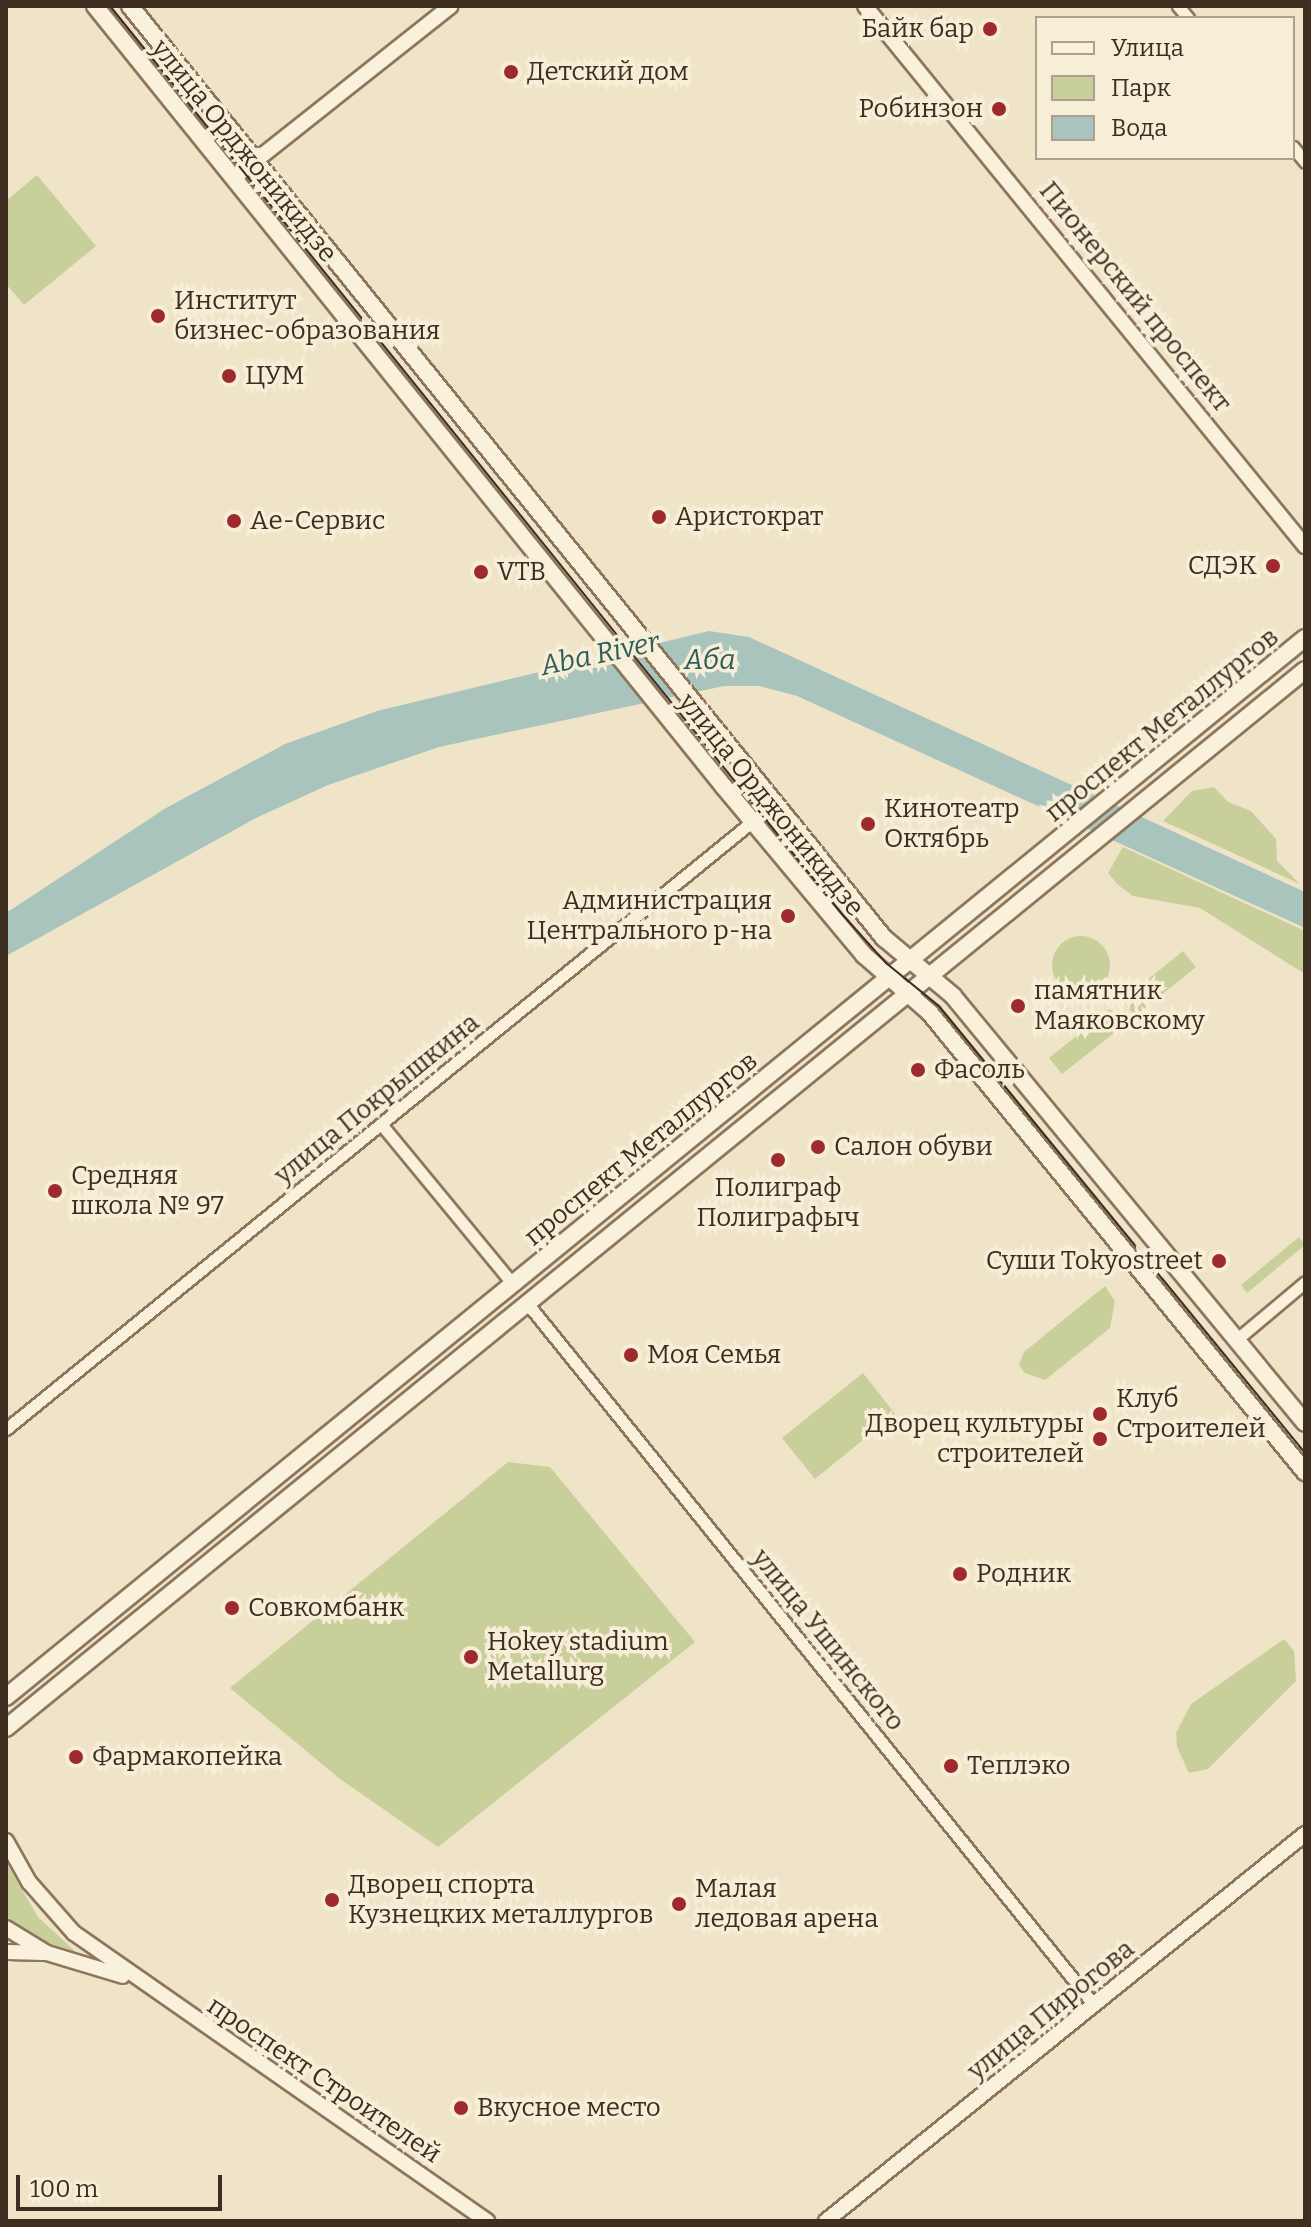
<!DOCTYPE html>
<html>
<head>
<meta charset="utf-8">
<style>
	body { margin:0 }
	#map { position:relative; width:1311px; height:2227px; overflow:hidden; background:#f0e4c8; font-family:Bitter,serif }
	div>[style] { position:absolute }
	.green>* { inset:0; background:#c9cf9b }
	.round { border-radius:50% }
	.water>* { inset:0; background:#a9c4bc }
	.roads { filter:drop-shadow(2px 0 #8d765c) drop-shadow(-2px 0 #8d765c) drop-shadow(0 2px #8d765c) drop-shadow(0 -2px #8d765c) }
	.minor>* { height:11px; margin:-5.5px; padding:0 5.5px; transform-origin:5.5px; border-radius:5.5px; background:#faf1dc }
	.tertiary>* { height:14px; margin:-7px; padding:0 7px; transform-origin:7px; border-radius:7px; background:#faf1dc }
	.secondary>* { height:16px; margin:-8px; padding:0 8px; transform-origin:8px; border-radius:8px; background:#faf1dc }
	.tram>* { height:2px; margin:-1px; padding:0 1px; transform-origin:1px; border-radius:1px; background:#3d2e20 }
	.dots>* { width:22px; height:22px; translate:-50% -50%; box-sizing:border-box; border:4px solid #f7eed8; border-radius:50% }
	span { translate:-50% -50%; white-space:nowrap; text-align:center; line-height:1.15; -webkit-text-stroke:7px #f7eed8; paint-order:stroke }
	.poi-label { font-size:26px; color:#3d2e20 }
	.right { translate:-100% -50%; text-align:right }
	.left { translate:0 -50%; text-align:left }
	.street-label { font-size:26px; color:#3d2e20 }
	.water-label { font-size:28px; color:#2f5d5a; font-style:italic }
	.frame { position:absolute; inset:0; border:8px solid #3d2e20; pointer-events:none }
	.legend { position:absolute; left:1035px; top:16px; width:260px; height:144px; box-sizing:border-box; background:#f7eed8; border:2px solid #ada18e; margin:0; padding:10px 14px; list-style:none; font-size:24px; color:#3d2e20 }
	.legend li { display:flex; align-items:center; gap:16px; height:40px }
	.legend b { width:40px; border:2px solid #ada18e }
	.scale { position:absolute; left:16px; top:2175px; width:206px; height:36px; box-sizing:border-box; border:4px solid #3d2e20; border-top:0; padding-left:10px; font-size:24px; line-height:28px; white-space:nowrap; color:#3d2e20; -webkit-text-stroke:6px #f7eed8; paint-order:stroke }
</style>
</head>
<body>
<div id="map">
	<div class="green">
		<i style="clip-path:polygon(37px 175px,96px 246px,24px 305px,6px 284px,6px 201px)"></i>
		<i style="clip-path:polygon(1214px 787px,1228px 802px,1251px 811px,1276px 839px,1277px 861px,1300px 884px,1163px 821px,1192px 791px)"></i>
		<i style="clip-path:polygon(1123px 847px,1305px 931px,1305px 974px,1200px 908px,1133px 896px,1118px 885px,1108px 873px)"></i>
		<i class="round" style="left:1052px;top:936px;width:58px;height:58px"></i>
		<i style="clip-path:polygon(1183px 951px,1196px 967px,1135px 1016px,1122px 1000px)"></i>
		<i style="clip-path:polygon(1110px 1009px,1123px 1026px,1062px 1074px,1049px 1058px)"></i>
		<i style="clip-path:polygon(1299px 1237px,1305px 1245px,1247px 1293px,1241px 1285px)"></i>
		<i style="clip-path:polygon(1105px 1286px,1115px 1301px,1110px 1328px,1045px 1380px,1025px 1373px,1019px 1365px,1024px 1352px)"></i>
		<i style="clip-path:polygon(863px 1373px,895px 1414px,815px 1479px,782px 1438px)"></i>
		<i style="clip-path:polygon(508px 1462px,550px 1467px,695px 1642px,438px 1847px,340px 1779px,230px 1688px)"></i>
		<i style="clip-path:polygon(1284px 1639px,1294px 1651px,1296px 1681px,1208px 1769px,1189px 1773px,1177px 1747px,1176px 1733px,1191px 1704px)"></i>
		<i style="clip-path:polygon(6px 1862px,38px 1917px,76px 1952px,51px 1944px,6px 1917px)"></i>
	</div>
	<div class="water">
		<i style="clip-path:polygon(709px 631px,749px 637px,1305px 892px,1305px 928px,797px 696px,759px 686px,724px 686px,439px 747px,328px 785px,256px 818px,6px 956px,6px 913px,166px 808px,285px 744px,377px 711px)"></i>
	</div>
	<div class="roads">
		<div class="minor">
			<i style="left:1178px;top:6px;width:16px;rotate:50deg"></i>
			<i style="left:1293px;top:147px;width:19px;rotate:51deg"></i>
			<i style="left:381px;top:1124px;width:206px;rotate:50.5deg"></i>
			<i style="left:527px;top:1303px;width:902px;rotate:51.07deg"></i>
			<i style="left:1236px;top:1340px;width:90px;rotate:-40deg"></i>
			<i style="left:6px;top:1429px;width:992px;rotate:-39.15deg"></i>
		</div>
		<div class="tertiary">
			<i style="left:865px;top:6px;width:697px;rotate:50.83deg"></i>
			<i style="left:235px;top:177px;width:275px;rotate:-38.4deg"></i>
			<i style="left:6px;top:1841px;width:47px;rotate:60.7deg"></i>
			<i style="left:29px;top:1882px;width:68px;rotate:48.6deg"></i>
			<i style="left:74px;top:1933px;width:504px;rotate:34.89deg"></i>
			<i style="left:6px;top:1928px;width:48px;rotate:31.4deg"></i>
			<i style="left:47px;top:1953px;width:79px;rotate:16.8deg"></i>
			<i style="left:6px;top:1952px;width:40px;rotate:1.4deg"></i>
			<i style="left:826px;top:2221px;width:616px;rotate:-38.94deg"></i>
		</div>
		<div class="secondary">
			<i style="left:95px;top:6px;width:1003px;rotate:51.15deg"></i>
			<i style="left:724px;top:787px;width:219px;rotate:50.2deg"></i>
			<i style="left:864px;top:955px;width:88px;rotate:41.3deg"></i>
			<i style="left:930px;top:1013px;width:593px;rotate:50.75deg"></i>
			<i style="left:130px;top:6px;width:1199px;rotate:51.03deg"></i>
			<i style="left:884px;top:938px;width:90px;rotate:40deg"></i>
			<i style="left:953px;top:996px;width:553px;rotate:50.5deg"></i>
			<i style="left:6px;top:1697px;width:1676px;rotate:-39.19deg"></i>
			<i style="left:6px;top:1728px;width:1675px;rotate:-39.16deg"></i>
		</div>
	</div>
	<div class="tram">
		<i style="left:110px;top:6px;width:1166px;rotate:51.13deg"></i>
		<i style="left:842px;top:914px;width:66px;rotate:48.1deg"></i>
		<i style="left:886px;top:963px;width:68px;rotate:39.1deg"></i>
		<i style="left:939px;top:1006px;width:578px;rotate:50.69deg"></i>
	</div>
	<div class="dots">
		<i style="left:990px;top:29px;background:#9e2a2b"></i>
		<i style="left:511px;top:72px;background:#9e2a2b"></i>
		<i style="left:999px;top:109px;background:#9e2a2b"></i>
		<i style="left:158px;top:316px;background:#9e2a2b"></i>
		<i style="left:229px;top:376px;background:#9e2a2b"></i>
		<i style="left:659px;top:517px;background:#9e2a2b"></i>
		<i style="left:234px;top:521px;background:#9e2a2b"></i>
		<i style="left:1273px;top:566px;background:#9e2a2b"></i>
		<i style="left:481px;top:572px;background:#9e2a2b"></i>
		<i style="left:868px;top:824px;background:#9e2a2b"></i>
		<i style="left:788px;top:916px;background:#9e2a2b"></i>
		<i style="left:1018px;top:1006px;background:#9e2a2b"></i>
		<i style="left:918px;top:1070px;background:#9e2a2b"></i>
		<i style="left:818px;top:1147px;background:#9e2a2b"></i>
		<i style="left:778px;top:1160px;background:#9e2a2b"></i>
		<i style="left:55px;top:1191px;background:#9e2a2b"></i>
		<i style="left:1219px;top:1261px;background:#9e2a2b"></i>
		<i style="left:631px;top:1355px;background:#9e2a2b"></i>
		<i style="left:1100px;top:1414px;background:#9e2a2b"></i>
		<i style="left:1100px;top:1439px;background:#9e2a2b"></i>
		<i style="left:960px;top:1574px;background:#9e2a2b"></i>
		<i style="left:232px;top:1608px;background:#9e2a2b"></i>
		<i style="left:471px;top:1657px;background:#9e2a2b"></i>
		<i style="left:76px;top:1757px;background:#9e2a2b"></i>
		<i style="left:951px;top:1766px;background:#9e2a2b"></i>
		<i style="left:332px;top:1900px;background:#9e2a2b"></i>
		<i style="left:679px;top:1904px;background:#9e2a2b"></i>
		<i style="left:461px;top:2108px;background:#9e2a2b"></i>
	</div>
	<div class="poi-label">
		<span class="right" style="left:974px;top:29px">Байк бар</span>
		<span class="left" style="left:527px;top:72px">Детский дом</span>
		<span class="right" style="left:983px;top:109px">Робинзон</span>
		<span class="left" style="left:174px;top:316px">Институт<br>бизнес-образования</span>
		<span class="left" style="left:245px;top:376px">ЦУМ</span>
		<span class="left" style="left:675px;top:517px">Аристократ</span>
		<span class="left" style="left:250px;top:521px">Аe-Сервис</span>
		<span class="right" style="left:1257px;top:566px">СДЭК</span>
		<span class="left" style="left:497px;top:572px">VTB</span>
		<span class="left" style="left:884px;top:824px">Кинотеатр<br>Октябрь</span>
		<span class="right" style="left:772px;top:916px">Администрация<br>Центрального р-на</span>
		<span class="left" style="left:1034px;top:1006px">памятник<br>Маяковскому</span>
		<span class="left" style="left:934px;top:1070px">Фасоль</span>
		<span class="left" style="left:834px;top:1147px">Салон обуви</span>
		<span class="left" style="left:71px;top:1191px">Средняя<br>школа № 97</span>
		<span style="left:778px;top:1203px">Полиграф<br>Полиграфыч</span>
		<span class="right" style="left:1203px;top:1261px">Суши Tokyostreet</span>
		<span class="left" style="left:647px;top:1355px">Моя Семья</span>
		<span class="left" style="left:1116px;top:1414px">Клуб<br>Строителей</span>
		<span class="right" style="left:1084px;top:1439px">Дворец культуры<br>строителей</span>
		<span class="left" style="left:976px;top:1574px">Родник</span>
		<span class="left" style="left:248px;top:1608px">Совкомбанк</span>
		<span class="left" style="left:487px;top:1657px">Hokey stadium<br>Metallurg</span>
		<span class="left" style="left:92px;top:1757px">Фармакопейка</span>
		<span class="left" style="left:967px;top:1766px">Теплэко</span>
		<span class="left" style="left:348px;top:1900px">Дворец спорта<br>Кузнецких металлургов</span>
		<span class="left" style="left:695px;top:1904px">Малая<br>ледовая арена</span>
		<span class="left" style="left:477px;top:2108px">Вкусное место</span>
	</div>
	<div class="street-label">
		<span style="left:244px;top:151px;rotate:51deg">улица Орджоникидзе</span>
		<span style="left:1135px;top:297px;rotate:51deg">Пионерский проспект</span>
		<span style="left:1162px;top:725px;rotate:-39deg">проспект Металлургов</span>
		<span style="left:771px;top:805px;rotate:51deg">улица Орджоникидзе</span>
		<span style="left:377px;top:1099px;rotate:-39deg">улица Покрышкина</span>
		<span style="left:641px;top:1149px;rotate:-39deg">проспект Металлургов</span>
		<span style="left:828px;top:1640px;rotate:51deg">улица Ушинского</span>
		<span style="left:1051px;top:2010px;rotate:-39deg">улица Пирогова</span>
		<span style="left:324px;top:2080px;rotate:34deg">проспект Строителей</span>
	</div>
	<div class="water-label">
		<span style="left:600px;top:654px;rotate:-12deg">Aba River</span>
		<span style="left:710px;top:660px">Аба</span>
	</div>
	<div class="frame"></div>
	<ul class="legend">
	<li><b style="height:10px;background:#faf1dc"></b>Улица</li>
	<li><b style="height:22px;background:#c9cf9b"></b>Парк</li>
	<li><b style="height:22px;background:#a9c4bc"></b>Вода</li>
	</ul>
	<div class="scale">100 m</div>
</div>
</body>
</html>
